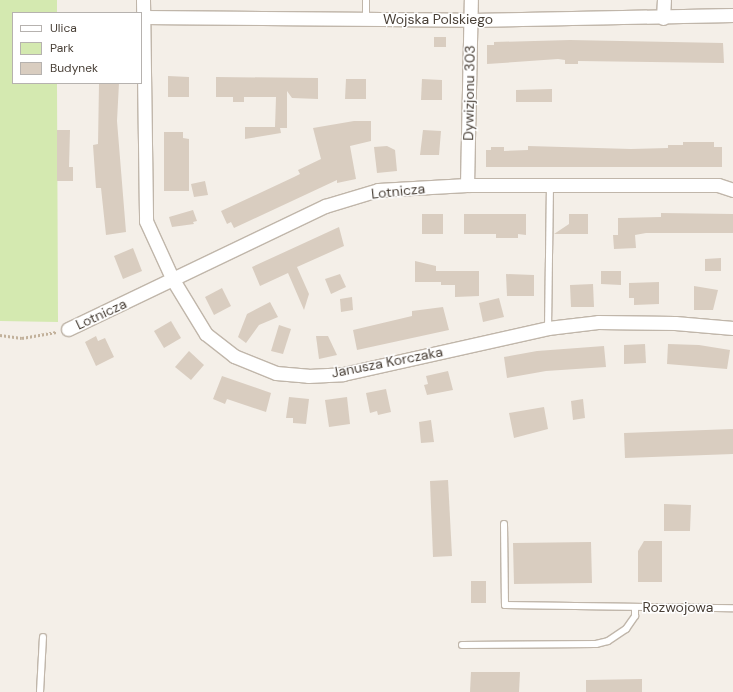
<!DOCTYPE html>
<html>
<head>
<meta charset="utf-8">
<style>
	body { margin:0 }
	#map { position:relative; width:733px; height:692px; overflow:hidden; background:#f4efe8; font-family:"DM Sans",sans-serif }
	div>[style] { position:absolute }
	.green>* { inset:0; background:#d4e9b0 }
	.building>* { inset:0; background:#d9cdc0 }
	.path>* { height:2.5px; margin-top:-1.25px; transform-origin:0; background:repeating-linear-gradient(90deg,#c2b19b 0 2px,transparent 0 4px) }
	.roads { filter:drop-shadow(1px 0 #c0b6aa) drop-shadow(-1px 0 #c0b6aa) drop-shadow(0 1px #c0b6aa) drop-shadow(0 -1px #c0b6aa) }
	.lane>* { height:6px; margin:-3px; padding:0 3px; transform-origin:3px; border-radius:3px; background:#fff }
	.street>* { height:13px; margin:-6.5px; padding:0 6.5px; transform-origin:6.5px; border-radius:6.5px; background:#fff }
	span { translate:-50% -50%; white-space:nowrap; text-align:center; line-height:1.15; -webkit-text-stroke:3px #fff; paint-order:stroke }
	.street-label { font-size:14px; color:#483f36 }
	.legend { position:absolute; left:12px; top:12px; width:130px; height:72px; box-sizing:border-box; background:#fff; border:1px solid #b6b2af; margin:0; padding:5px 7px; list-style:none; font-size:12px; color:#483f36 }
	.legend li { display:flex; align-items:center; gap:8px; height:20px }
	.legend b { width:20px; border:1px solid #b6b2af }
</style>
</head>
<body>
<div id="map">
	<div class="green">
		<i style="clip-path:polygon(0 0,57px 0,57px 13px,13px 13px,13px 83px,57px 83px,58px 322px,0 321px)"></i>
	</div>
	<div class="building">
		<i style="clip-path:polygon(434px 37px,446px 37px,446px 47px,434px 47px)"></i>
		<i style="clip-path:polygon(570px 40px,723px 43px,724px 63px,578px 61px,578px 64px,565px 64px,565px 60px,558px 59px,487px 64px,487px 45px,494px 45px,494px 42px)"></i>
		<i style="clip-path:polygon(168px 76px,189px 77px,189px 97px,168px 97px)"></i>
		<i style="clip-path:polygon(216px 77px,318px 78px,318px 99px,292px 98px,287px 91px,287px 128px,280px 128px,281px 133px,245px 139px,245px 127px,275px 127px,276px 97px,244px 97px,244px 102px,233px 102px,233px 97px,216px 97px)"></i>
		<i style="clip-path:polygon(346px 79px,366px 79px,366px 99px,345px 99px)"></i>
		<i style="clip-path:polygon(422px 79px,442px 80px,442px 100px,421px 100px)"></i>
		<i style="clip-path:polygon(99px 83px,119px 83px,117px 121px,126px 232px,106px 235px,101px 188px,96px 188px,93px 145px,98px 144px)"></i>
		<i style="clip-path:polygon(552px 89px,552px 102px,516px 102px,516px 90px)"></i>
		<i style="clip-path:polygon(354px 121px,371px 121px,371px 141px,350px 146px,356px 179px,337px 183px,337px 180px,234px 228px,231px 222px,227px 224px,221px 211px,294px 177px,300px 174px,298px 170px,321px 159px,313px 128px)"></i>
		<i style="clip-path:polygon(57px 130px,70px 130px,69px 167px,73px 167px,73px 181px,57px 181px)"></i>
		<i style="clip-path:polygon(423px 130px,441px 131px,439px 155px,420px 155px)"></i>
		<i style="clip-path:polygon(164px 132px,183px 132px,183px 138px,189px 139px,189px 191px,164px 191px)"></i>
		<i style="clip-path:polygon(683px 142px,714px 142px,714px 147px,722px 147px,722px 167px,486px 167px,486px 150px,491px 150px,491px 147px,504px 147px,504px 151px,528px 150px,528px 146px,631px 149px,668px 148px,668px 145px,683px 145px)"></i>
		<i style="clip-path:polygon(387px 146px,395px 150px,397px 171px,377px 173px,374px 147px)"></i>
		<i style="clip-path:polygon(205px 181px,208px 195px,194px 197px,191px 184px)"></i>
		<i style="clip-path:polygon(193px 210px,197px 221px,193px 222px,194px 224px,172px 227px,169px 217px)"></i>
		<i style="clip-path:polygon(661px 213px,733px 214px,733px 233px,646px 233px,635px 235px,636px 248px,614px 249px,613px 235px,618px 235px,618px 218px,661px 217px)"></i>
		<i style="clip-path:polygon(422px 214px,443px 214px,443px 234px,422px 234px)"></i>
		<i style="clip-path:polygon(464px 214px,526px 214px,526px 235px,518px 234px,518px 238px,496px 238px,496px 234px,464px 234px)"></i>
		<i style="clip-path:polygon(569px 214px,588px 214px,588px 234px,554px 234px,569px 224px)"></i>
		<i style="clip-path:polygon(339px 227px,344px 246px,297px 267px,309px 294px,304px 310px,288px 273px,260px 286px,252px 267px)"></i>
		<i style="clip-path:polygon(133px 248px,142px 271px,123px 279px,114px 256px)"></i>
		<i style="clip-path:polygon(721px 258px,721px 271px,705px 271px,705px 259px)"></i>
		<i style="clip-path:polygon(415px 261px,436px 266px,436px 271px,479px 271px,479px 296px,455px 297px,455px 285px,441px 285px,441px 282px,415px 282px)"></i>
		<i style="clip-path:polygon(601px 271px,621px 271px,621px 285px,601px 284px)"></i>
		<i style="clip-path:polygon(340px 274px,346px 287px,331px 294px,325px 279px)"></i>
		<i style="clip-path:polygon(506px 274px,534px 275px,534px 296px,507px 296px)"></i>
		<i style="clip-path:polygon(659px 282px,659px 304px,634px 305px,634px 298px,629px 298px,629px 283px)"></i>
		<i style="clip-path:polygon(593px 284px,594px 307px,571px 307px,570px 285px)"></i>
		<i style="clip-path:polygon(694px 286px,718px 290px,713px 310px,694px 310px)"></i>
		<i style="clip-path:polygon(222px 288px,231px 306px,214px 315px,205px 297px)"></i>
		<i style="clip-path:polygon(352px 297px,353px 310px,341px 312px,340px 299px)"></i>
		<i style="clip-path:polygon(499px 298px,504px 317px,483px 322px,479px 303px)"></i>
		<i style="clip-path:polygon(270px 302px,278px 317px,259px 325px,246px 343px,238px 337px,247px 314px)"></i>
		<i style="clip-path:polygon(443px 307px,449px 330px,357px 350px,353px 330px,412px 316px,412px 311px)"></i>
		<i style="clip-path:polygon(171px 321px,181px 338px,164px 348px,154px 331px)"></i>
		<i style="clip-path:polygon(279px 325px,291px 329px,283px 354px,271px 351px)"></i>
		<i style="clip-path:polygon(96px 336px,98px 341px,105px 338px,114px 357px,96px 366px,85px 342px)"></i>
		<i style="clip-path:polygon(316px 336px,328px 336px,337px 355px,319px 359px)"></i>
		<i style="clip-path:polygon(645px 344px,646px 363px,624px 364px,624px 345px)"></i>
		<i style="clip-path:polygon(668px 344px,699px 345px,730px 350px,727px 369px,667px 364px)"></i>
		<i style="clip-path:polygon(604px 346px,606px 367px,546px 371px,507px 378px,504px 357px,537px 351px)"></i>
		<i style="clip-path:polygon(189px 351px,204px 365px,191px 380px,175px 367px)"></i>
		<i style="clip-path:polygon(448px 371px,453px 390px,427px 395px,424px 385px,428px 384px,426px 376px)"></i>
		<i style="clip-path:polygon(222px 376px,271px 393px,266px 412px,227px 399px,225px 404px,213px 399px)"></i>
		<i style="clip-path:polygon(386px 389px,391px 412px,378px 415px,377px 411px,370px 413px,366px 393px)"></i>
		<i style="clip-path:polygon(289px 397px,309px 399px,306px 424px,293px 423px,293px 418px,286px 418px)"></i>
		<i style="clip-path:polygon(347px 397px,350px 424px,329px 427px,325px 400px)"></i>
		<i style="clip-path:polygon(583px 399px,585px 418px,573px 420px,571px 401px)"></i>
		<i style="clip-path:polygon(544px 407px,548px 429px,514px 438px,509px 413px)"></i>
		<i style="clip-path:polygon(431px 420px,434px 442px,421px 443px,419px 422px)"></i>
		<i style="clip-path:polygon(733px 429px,733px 454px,625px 458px,624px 433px)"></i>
		<i style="clip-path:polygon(448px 480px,452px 556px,433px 557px,430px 481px)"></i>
		<i style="clip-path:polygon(664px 504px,691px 505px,690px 531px,664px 531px)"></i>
		<i style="clip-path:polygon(644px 541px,662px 541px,662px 582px,638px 582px,638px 551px)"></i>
		<i style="clip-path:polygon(591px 542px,592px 583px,514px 584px,513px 543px)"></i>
		<i style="clip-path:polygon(471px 581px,486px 581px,486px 603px,471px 603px)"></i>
		<i style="clip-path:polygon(471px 672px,520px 672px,519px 692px,470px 692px)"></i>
		<i style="clip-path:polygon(642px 679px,642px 692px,586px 692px,586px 680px)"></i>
	</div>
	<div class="path">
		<i style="left:0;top:335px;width:22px;rotate:8deg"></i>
		<i style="left:22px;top:338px;width:35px;rotate:-10deg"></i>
	</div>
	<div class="roads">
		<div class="lane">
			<i style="left:366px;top:19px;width:19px;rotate:-90deg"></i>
			<i style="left:548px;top:328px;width:143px;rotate:-89.2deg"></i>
			<i style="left:504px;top:524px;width:81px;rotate:89.3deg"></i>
			<i style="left:505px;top:605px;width:228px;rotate:0.8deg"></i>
			<i style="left:462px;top:645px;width:134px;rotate:-0.4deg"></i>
			<i style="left:596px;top:644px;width:12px;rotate:-14deg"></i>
			<i style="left:608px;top:641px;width:22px;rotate:-34deg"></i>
			<i style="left:626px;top:629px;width:16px;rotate:-55deg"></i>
			<i style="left:635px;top:616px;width:9px;rotate:-90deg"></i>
			<i style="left:40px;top:692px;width:55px;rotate:-86.9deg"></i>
		</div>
		<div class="street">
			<i style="left:143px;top:0;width:221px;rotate:89.2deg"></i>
			<i style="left:146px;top:221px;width:65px;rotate:65.4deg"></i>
			<i style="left:173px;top:280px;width:63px;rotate:58.6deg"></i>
			<i style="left:206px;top:334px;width:36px;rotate:38deg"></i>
			<i style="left:234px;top:356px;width:45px;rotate:22deg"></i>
			<i style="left:276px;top:373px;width:32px;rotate:5deg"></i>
			<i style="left:308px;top:376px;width:35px;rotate:-3deg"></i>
			<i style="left:343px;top:374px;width:210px;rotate:-12.6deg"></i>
			<i style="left:548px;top:328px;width:50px;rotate:-6.8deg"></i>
			<i style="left:598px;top:322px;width:77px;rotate:0.7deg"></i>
			<i style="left:675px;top:323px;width:58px;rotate:4.9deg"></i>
			<i style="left:143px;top:17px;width:328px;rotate:0.5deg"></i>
			<i style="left:471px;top:20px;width:262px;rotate:-1.1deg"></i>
			<i style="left:663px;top:18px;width:18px;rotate:-87deg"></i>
			<i style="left:467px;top:185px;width:185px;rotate:-88.8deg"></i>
			<i style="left:68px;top:329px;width:285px;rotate:-25.6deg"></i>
			<i style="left:325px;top:206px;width:55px;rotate:-16.8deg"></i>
			<i style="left:378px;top:190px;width:89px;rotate:-3.2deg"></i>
			<i style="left:467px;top:185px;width:251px"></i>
			<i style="left:718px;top:185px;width:16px;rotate:18deg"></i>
		</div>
	</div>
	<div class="street-label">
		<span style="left:438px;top:19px">Wojska Polskiego</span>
		<span style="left:469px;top:93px;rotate:-89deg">Dywizjonu 303</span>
		<span style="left:398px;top:191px;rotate:-6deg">Lotnicza</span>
		<span style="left:101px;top:314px;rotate:-25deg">Lotnicza</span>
		<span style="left:387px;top:362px;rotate:-11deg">Janusza Korczaka</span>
		<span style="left:678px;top:607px">Rozwojowa</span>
	</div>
	<ul class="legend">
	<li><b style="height:5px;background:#fff"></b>Ulica</li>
	<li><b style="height:11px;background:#d4e9b0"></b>Park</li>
	<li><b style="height:11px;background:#d9cdc0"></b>Budynek</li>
	</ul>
</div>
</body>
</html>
